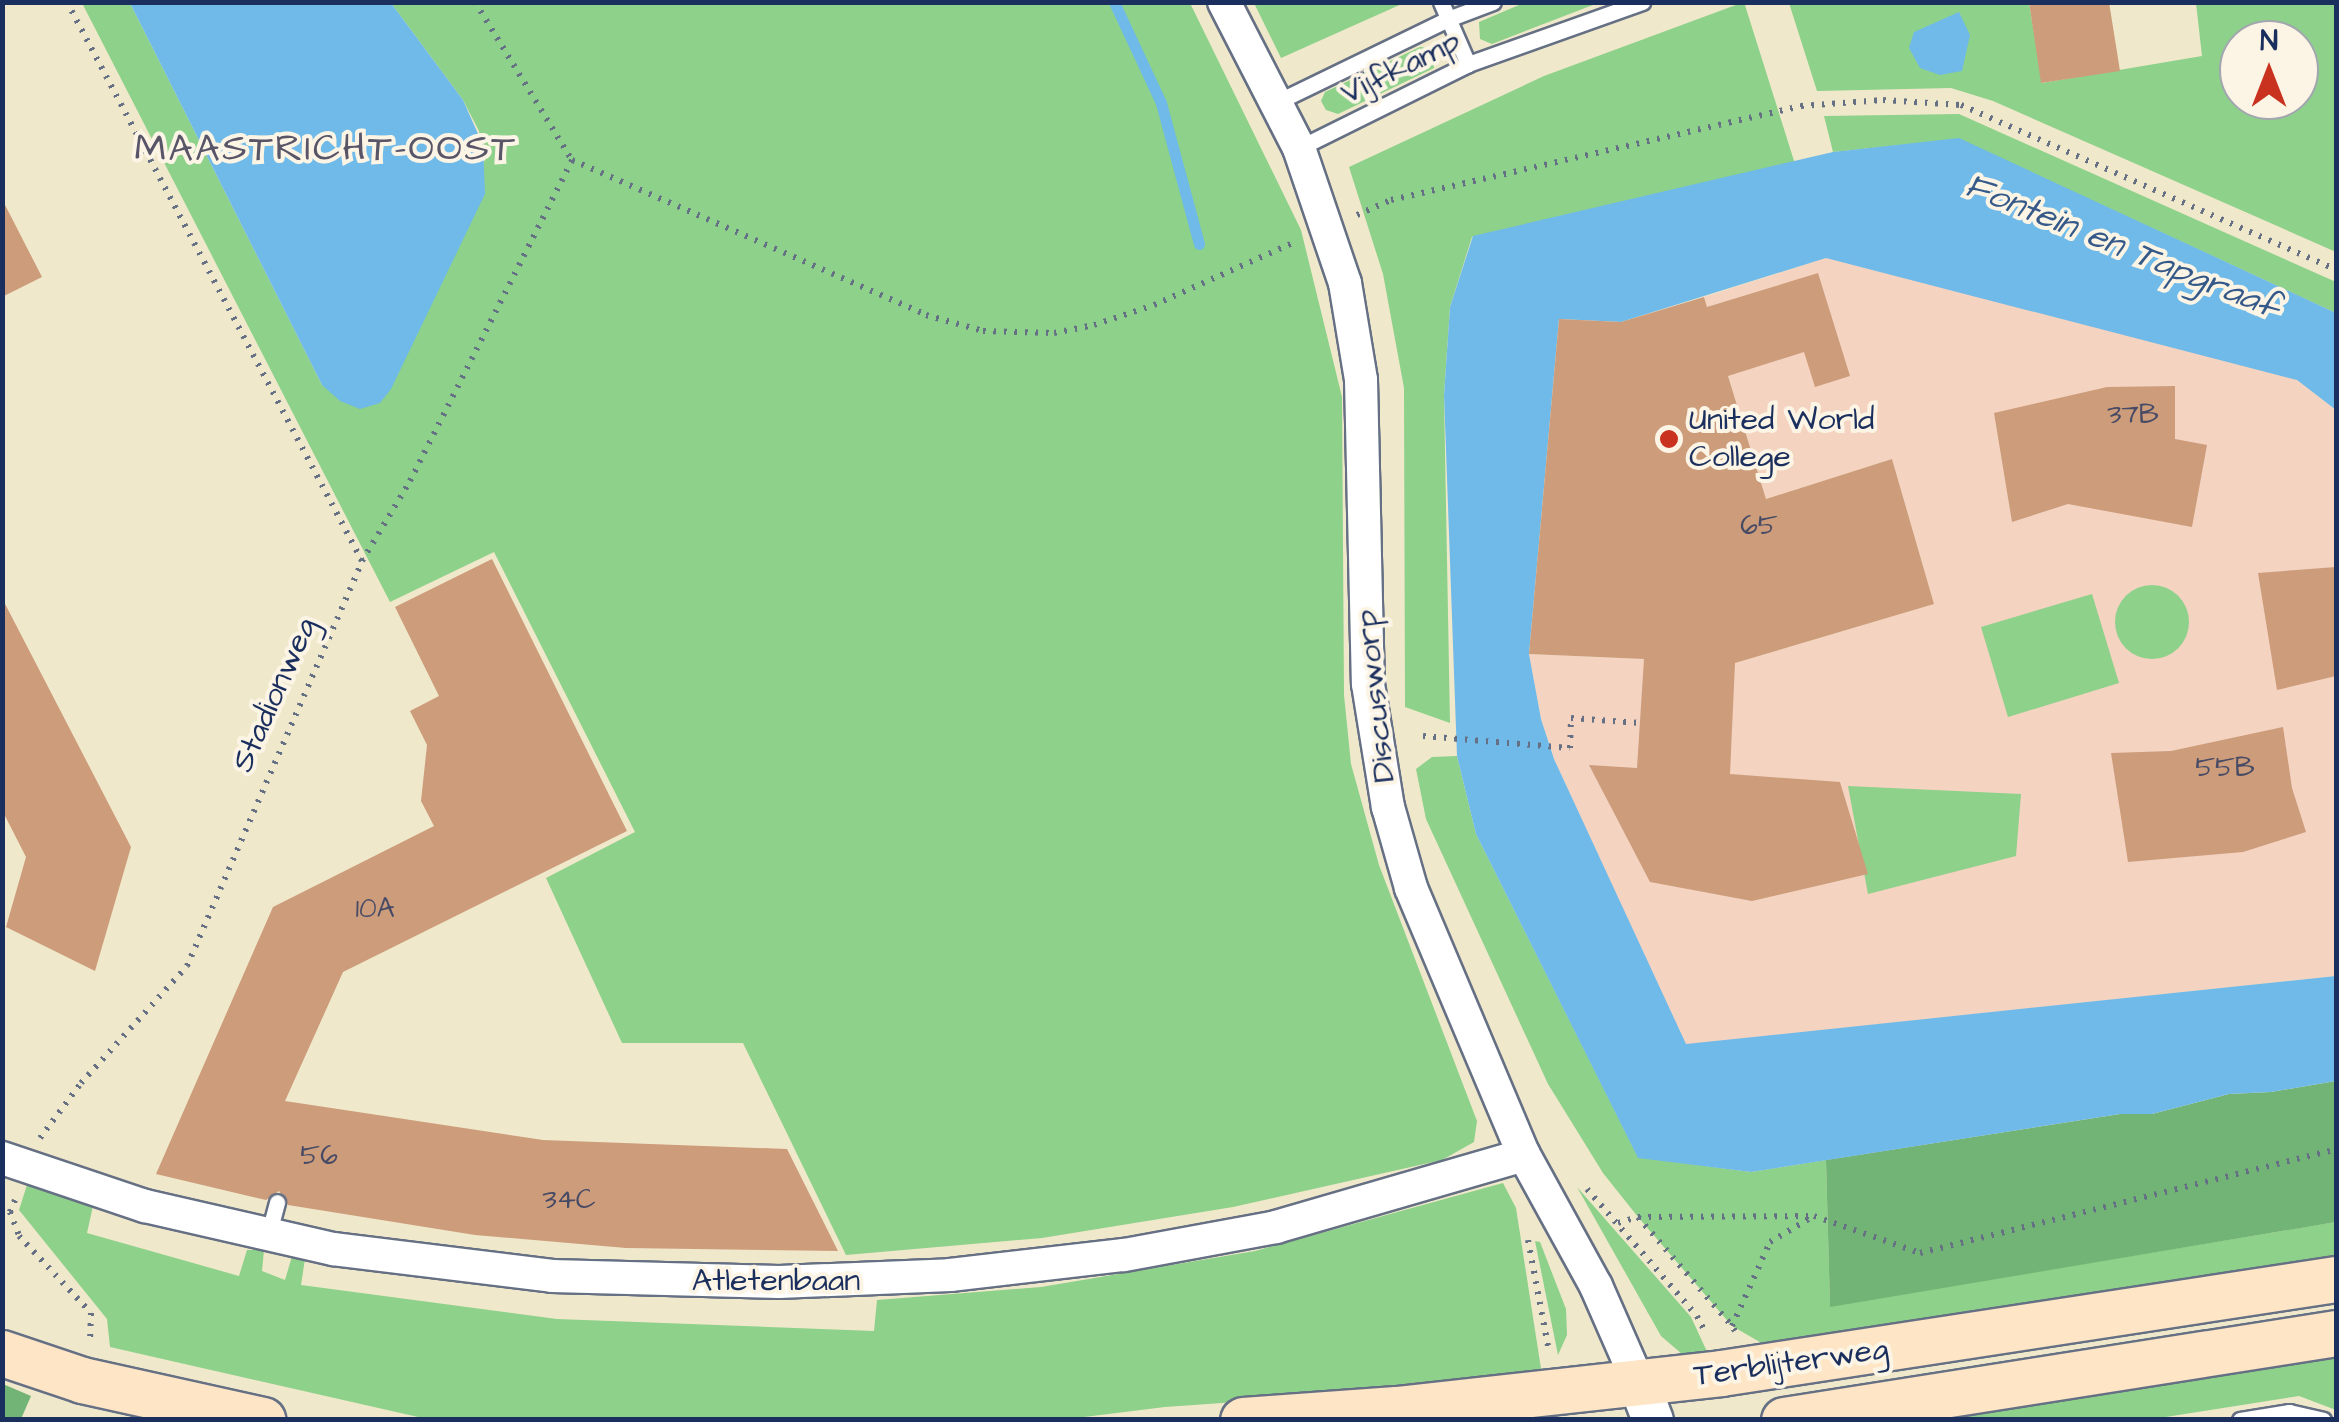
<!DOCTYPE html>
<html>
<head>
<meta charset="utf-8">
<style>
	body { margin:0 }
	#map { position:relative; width:2339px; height:1422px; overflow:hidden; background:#f0e8cb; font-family:"Architects Daughter",sans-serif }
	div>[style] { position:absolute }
	.built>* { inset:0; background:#f4d3c1 }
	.green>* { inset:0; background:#8dd18a }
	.round { border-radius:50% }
	.forest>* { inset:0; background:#72b376 }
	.water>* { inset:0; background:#70bae9 }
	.stream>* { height:11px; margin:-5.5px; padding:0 5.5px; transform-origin:5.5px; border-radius:5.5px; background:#70bae9 }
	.building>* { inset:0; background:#cc9c7b }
	.path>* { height:6px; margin-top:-3px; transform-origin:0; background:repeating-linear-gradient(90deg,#667084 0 2.5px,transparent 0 10.5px) }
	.roads { filter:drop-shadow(2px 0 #667084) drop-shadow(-2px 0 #667084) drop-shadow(0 2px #667084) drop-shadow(0 -2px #667084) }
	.service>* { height:15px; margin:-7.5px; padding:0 7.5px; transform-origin:7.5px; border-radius:7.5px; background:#fff }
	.minor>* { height:32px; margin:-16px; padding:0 16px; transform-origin:16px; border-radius:16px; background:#fff }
	.tertiary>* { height:40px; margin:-20px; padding:0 20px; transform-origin:20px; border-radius:20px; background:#fff }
	.secondary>* { height:45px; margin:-22.5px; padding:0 22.5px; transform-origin:22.5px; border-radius:22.5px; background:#fde5c5 }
	.dots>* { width:28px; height:28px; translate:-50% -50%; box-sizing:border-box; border:5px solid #fcf5e5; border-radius:50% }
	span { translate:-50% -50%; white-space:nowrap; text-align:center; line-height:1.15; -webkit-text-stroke:8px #fcf5e5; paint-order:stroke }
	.number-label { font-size:28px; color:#474a65 }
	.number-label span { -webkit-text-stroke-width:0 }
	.street-label { font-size:32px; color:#1b2f5e }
	.poi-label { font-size:32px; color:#1b2f5e }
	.left { translate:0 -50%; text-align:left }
	.water-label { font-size:35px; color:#355988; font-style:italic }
	.quarter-label { font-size:38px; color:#595568; letter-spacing:2.5px }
	.frame { position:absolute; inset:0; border:5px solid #1b2f5e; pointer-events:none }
	.north { position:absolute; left:2219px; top:20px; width:100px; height:100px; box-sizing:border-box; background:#fcf5e5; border:2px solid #a2a6af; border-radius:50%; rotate:0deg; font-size:28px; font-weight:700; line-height:40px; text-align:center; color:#1b2f5e }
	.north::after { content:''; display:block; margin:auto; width:35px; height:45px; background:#c8321e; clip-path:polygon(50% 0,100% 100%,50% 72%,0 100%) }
</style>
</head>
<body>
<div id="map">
	<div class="built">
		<i style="clip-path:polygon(1795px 164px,2297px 380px,2336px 410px,2336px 976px,1685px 1045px,1554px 759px,1541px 719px,1529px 654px,1735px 663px,1934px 604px,1892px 459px,1766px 499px,1704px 297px,1826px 258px)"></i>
	</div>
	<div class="green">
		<i style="clip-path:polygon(1526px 2px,1598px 2px,1598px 3px,1492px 44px,1480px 39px,1479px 22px)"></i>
		<i style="clip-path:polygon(1744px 2px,1795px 164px,1472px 237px,1450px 307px,1444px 395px,1450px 723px,1405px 707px,1404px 388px,1383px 274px,1349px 167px,1544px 76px)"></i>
		<i style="clip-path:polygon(82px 3px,130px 3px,322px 385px,485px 160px,479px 131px,463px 100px,391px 3px,1190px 3px,1301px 230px,1342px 397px,1344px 695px,1351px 764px,1379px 865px,1477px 1121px,1474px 1142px,1442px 1160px,1233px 1207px,1042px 1238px,846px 1255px,743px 1043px,622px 1043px,546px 878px,635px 832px,494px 552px,390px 602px)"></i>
		<i style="clip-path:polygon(1254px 3px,1404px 3px,1281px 58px)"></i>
		<i style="clip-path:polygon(evenodd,1789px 3px,2029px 3px,2042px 83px,2202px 56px,2196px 3px,2336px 3px,2336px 252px,1993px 101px,1951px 88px,1817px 91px,1789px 3px,2239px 40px,2299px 40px,2299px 100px,2239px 100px,2239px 40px)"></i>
		<i style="clip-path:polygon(1420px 47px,1431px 48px,1434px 68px,1338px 114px,1326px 110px,1321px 101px,1325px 92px)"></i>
		<i style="clip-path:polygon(1959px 114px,2336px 282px,2336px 313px,1959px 139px,1833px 152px,1824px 116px)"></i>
		<i class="round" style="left:2115px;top:585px;width:74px;height:74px"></i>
		<i style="clip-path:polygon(2092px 594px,2119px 683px,2008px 717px,1981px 627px)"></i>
		<i style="clip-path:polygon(1457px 756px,1476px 834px,1638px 1157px,1751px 1172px,1826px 1160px,1830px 1306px,2336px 1222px,2336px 1263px,1772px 1349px,1732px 1326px,1638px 1217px,1603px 1173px,1548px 1084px,1426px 819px,1416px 769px,1432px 757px)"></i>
		<i style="clip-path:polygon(1848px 786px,2021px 794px,2016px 856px,1868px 894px)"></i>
		<i style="clip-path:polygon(1503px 1183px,1516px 1208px,1542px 1375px,1482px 1385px,1165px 1407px,1060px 1420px,427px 1419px,110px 1347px,107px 1319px,19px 1210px,27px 1185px,93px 1206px,87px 1233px,239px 1276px,247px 1250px,264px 1250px,262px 1271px,285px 1280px,293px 1253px,305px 1259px,301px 1285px,557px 1319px,874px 1331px,877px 1300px,1041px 1287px,1255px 1251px)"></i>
		<i style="clip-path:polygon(1577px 1187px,1691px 1317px,1709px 1356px,1682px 1354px,1661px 1336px)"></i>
		<i style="clip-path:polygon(1535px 1241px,1540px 1242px,1566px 1309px,1567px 1335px,1558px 1355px)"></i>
		<i style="clip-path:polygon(2336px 1349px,2336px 1410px,2299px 1396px,2153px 1419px,1893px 1420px)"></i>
	</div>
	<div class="forest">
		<i style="clip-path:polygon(2336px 1081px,2336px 1222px,1830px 1307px,1826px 1160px,2120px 1114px,2152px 1114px,2229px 1094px,2271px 1092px)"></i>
		<i style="clip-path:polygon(3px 1384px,31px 1396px,21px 1419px,3px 1419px)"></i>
	</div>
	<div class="water">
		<i style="clip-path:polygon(130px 3px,391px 3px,463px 100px,483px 145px,485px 194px,391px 389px,380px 403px,360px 409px,340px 401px,322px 385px)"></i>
		<i style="clip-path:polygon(1959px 12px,1970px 35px,1962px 71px,1940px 75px,1920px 68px,1909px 48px,1914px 32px)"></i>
		<i style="clip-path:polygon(1959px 138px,2336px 313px,2336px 410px,2297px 380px,1826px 258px,1621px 322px,1559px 319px,1529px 654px,1541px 719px,1554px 759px,1686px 1044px,2336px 976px,2336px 1081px,2271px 1092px,2229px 1094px,2152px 1114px,2120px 1114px,1751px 1172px,1638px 1158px,1476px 834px,1457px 756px,1444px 395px,1450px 307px,1473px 236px,1833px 152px)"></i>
	</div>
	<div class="stream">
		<i style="left:1114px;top:2px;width:111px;rotate:65deg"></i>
		<i style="left:1161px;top:103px;width:146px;rotate:74.9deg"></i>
	</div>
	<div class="building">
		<i style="clip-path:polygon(2029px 2px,2109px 2px,2120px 71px,2041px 83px)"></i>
		<i style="clip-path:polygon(2px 199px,42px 277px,2px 297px)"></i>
		<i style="clip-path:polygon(1818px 273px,1850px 376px,1815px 387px,1804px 352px,1728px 376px,1766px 499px,1892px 459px,1934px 604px,1735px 663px,1730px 774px,1840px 782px,1868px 874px,1752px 901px,1650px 882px,1589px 765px,1637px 768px,1644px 659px,1529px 654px,1559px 319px,1621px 322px,1704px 297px,1707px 307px)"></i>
		<i style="clip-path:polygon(2175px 386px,2175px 439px,2207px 445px,2192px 527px,2068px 504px,2012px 522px,1994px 413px,2107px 387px)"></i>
		<i style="clip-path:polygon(492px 559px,627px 831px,343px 972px,285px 1101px,543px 1140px,787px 1149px,838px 1251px,626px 1248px,475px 1235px,288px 1205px,279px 1191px,266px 1200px,156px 1174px,273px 907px,434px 826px,421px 801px,427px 745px,410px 711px,439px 696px,395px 607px)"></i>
		<i style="clip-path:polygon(2336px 567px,2336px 676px,2277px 690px,2258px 573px)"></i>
		<i style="clip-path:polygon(2px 598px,131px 847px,95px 971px,6px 927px,26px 857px,2px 810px)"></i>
		<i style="clip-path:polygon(2283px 727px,2292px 788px,2306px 832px,2243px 852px,2128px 862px,2111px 753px,2171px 751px)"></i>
	</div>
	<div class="path">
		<i style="left:475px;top:2px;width:185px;rotate:58.5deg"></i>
		<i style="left:572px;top:160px;width:386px;rotate:23.6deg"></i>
		<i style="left:926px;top:315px;width:59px;rotate:15.7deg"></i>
		<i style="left:983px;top:331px;width:71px;rotate:1.6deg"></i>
		<i style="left:1054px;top:333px;width:41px;rotate:-11.3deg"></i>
		<i style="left:1094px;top:325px;width:63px;rotate:-18.4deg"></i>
		<i style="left:1154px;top:305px;width:154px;rotate:-24.1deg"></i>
		<i style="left:1357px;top:215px;width:37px;rotate:-24deg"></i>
		<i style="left:1391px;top:200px;width:421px;rotate:-12.9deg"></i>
		<i style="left:1801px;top:106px;width:82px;rotate:-4.2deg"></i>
		<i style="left:1883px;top:100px;width:78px;rotate:3.7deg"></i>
		<i style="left:1961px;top:105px;width:410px;rotate:23.7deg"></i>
		<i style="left:362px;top:561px;width:93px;rotate:-59deg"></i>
		<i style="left:410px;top:481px;width:360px;rotate:-63.2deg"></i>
		<i style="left:1423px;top:736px;width:147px;rotate:4.7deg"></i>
		<i style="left:1570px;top:748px;width:30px;rotate:-88deg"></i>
		<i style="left:1571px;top:718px;width:69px;rotate:4.1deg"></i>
		<i style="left:40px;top:1138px;width:69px;rotate:-53.3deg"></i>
		<i style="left:81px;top:1083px;width:158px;rotate:-47.8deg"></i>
		<i style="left:187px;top:966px;width:441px;rotate:-66.6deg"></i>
		<i style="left:362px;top:561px;width:632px;rotate:-117.82deg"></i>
		<i style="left:1587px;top:1189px;width:168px;rotate:49.1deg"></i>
		<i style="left:1697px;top:1316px;width:20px;rotate:63deg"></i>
		<i style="left:15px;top:1200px;width:13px;rotate:113deg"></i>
		<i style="left:10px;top:1212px;width:26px;rotate:69deg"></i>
		<i style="left:19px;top:1236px;width:105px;rotate:46.9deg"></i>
		<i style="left:91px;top:1313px;width:29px;rotate:92deg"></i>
		<i style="left:1638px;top:1217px;width:176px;rotate:-0.3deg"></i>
		<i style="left:1814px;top:1216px;width:112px;rotate:19.2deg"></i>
		<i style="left:1920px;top:1253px;width:429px;rotate:-14deg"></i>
		<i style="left:1618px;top:1223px;width:21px;rotate:-17deg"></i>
		<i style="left:1638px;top:1217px;width:144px;rotate:49.2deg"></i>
		<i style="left:1528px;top:1240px;width:113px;rotate:79.3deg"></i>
		<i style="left:1735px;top:1331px;width:6px;rotate:-121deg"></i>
		<i style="left:1732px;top:1326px;width:92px;rotate:-65.7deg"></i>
		<i style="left:1770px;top:1242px;width:49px;rotate:-30.8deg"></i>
	</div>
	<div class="roads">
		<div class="service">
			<i style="left:1441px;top:2px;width:68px;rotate:66.5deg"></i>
			<i style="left:1277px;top:102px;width:190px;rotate:-25.9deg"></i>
			<i style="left:1448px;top:19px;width:48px;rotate:-20.7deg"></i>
			<i style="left:1299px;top:148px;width:189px;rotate:-26.4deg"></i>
			<i style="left:1468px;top:64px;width:185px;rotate:-19.6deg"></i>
			<i style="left:268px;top:1236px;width:35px;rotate:-75deg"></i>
			<i style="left:2240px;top:1420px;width:50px;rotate:-9.3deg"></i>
			<i style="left:2289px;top:1412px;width:35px;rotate:13deg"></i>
		</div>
		<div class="minor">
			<i style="left:1224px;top:2px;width:164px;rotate:62.8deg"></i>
			<i style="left:1299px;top:148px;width:143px;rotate:71.2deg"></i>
			<i style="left:1345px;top:283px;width:98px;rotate:80.6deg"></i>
			<i style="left:1361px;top:380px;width:304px;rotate:88.7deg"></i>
			<i style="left:1368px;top:684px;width:125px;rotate:80.8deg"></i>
			<i style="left:1388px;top:807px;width:84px;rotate:74.1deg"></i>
			<i style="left:1411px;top:888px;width:290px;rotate:67.1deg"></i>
			<i style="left:1524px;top:1155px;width:149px;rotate:61.2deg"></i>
			<i style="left:1596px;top:1286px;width:107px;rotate:66.3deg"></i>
			<i style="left:2px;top:1158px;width:151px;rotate:18.6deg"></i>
			<i style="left:145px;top:1206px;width:193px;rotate:12.9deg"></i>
			<i style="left:333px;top:1249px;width:221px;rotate:7deg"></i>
			<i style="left:552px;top:1276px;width:227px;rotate:1.5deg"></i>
			<i style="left:779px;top:1282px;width:171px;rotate:-2.3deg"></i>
			<i style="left:950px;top:1275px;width:175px;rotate:-6.6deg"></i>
			<i style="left:1124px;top:1255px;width:155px;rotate:-10.4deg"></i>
			<i style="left:1276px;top:1227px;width:258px;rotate:-16.2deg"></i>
		</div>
		<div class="tertiary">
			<i style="left:1639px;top:1384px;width:39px;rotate:69deg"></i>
		</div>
		<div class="secondary">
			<i style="left:2px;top:1353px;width:84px;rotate:18.6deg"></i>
			<i style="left:82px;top:1380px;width:185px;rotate:12.5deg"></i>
			<i style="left:1243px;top:1420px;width:153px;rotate:-4.1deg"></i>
			<i style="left:1396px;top:1409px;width:327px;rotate:-6.3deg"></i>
			<i style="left:1721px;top:1373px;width:622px;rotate:-8.69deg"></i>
			<i style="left:1784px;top:1420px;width:559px;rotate:-8.96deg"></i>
		</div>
	</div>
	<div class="dots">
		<i style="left:1669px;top:439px;background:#c8321e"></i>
	</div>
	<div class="number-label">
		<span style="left:2133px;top:415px">37B</span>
		<span style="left:1759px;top:526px">65</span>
		<span style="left:2225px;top:768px">55B</span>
		<span style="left:375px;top:909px">10A</span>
		<span style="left:319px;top:1156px">56</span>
		<span style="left:569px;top:1200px">34C</span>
	</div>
	<div class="street-label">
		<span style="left:1401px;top:68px;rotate:-26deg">Vijfkamp</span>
		<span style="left:275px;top:695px;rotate:-66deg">Stadionweg</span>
		<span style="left:1376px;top:696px;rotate:-96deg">Discusworp</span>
		<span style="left:776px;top:1281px">Atletenbaan</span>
		<span style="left:1791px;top:1363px;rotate:-8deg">Terblijterweg</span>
	</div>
	<div class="poi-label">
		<span class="left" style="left:1689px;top:439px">United World<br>College</span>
	</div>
	<div class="water-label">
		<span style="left:2122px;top:247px;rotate:22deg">Fontein en Tapgraaf</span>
	</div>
	<div class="quarter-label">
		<span style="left:326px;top:150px">MAASTRICHT-OOST</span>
	</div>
	<div class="frame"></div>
	<div class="north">N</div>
</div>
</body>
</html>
